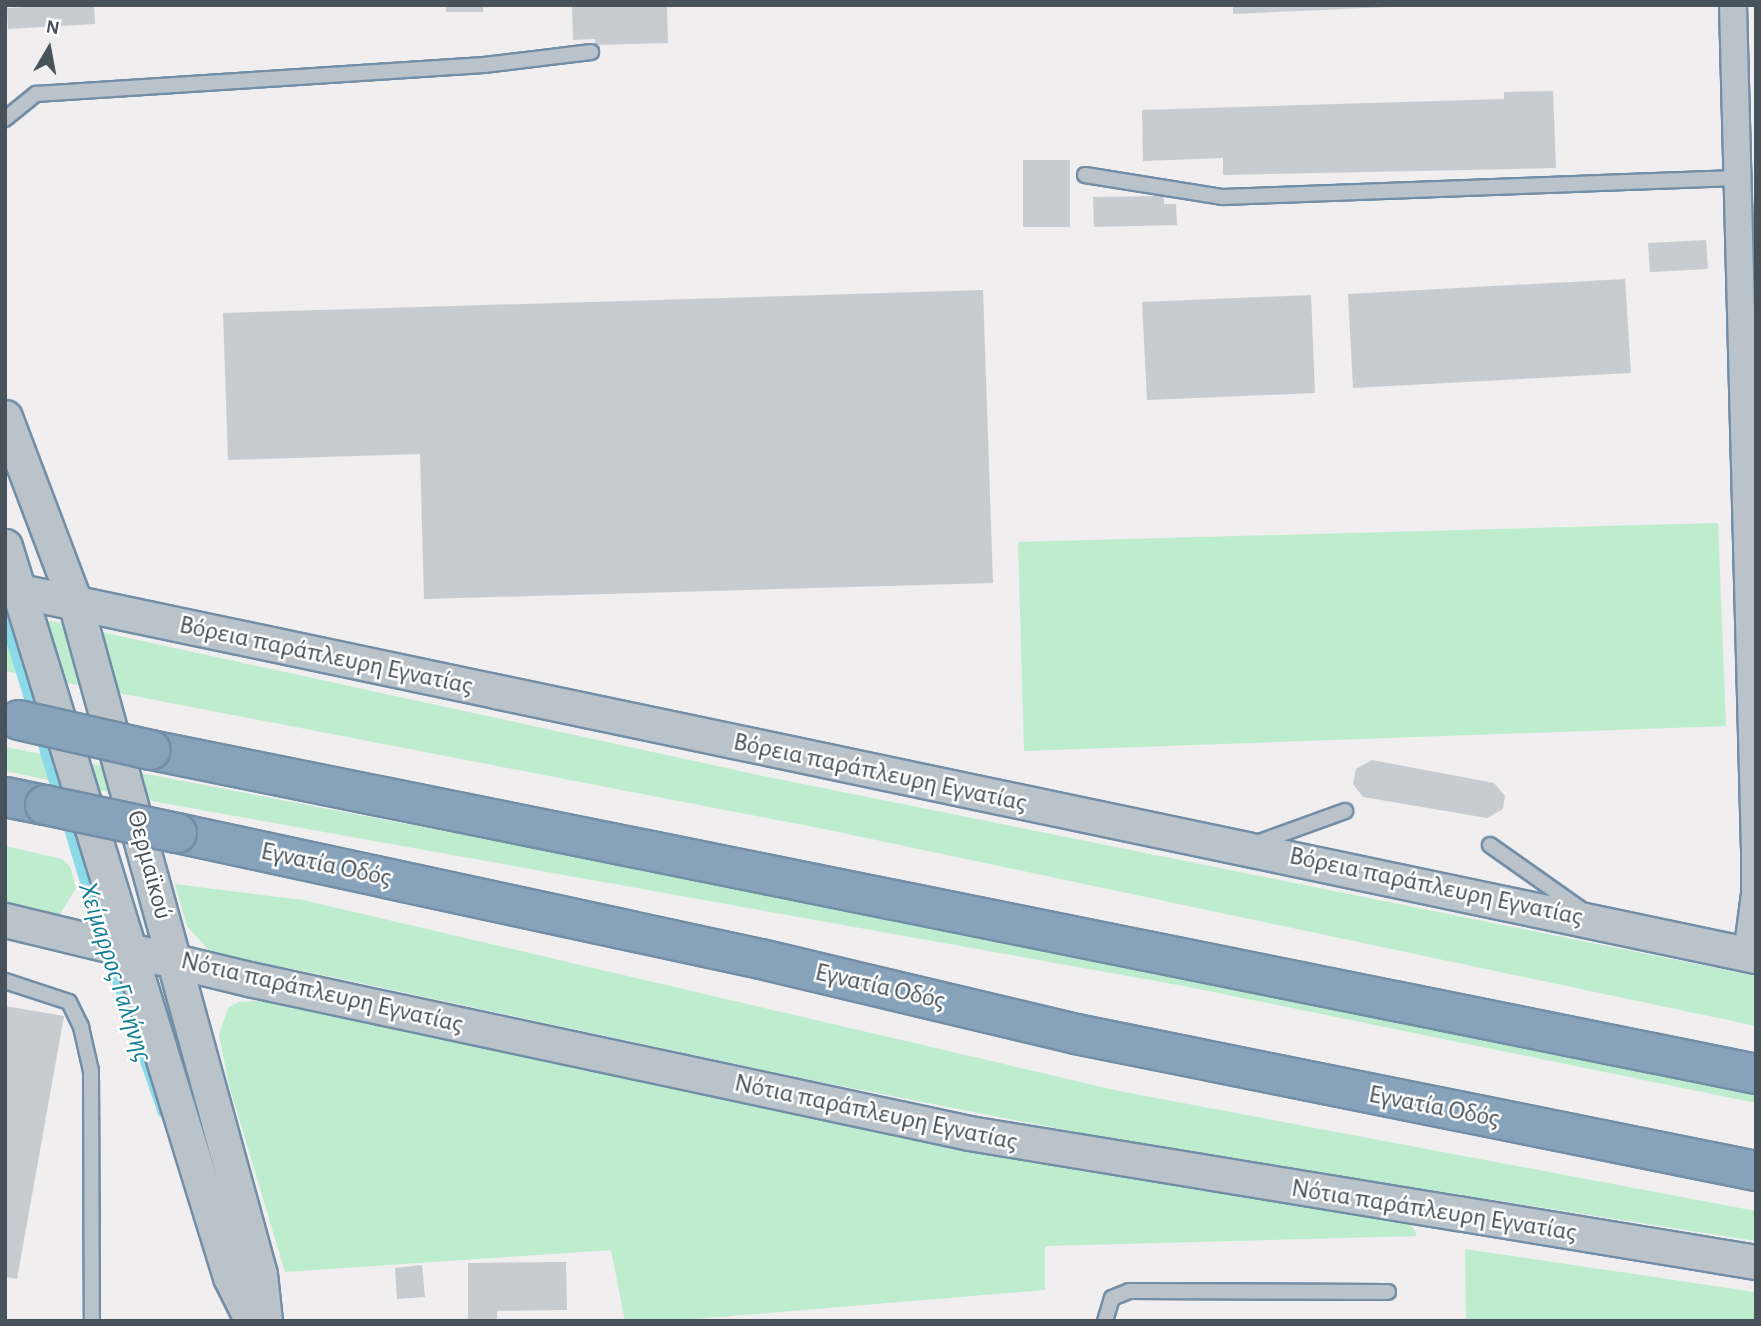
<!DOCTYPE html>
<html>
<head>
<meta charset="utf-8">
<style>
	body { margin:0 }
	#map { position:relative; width:1761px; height:1326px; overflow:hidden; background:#f0eeee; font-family:"Alegreya Sans",sans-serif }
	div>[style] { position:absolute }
	.green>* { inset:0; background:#bdedce }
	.stream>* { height:10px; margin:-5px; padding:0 5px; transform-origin:5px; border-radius:5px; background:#8cd9e8 }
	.building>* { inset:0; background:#c8cbd0 }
	.roads { filter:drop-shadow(2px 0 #728ea7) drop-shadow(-2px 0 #728ea7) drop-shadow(0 2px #728ea7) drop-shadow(0 -2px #728ea7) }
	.service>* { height:14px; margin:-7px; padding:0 7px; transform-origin:7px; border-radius:7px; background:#bac3ca }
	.minor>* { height:26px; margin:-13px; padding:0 13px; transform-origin:13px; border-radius:13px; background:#bac3ca }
	.tertiary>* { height:33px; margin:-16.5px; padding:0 16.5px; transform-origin:16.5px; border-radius:16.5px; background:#bac3ca }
	.motorway>* { height:38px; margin:-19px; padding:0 19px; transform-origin:19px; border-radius:19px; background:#87a3bb }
	.bridges { filter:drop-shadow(2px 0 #728ea7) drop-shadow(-2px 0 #728ea7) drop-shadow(0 2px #728ea7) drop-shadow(0 -2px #728ea7) }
	.motorway-bridge>* { height:38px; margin:-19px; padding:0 19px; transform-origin:19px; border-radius:19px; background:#87a3bb }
	span { translate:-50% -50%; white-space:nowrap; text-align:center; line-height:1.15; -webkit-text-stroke:5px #fff; paint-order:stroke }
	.street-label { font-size:26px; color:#47525a }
	.water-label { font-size:28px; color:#127e94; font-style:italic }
	.frame { position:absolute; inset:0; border:7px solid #47525a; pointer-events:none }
	.north { position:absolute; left:14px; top:14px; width:70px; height:70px; -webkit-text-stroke:5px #fff; paint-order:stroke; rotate:10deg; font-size:19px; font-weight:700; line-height:28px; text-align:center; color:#47525a }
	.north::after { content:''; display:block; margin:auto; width:24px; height:32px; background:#47525a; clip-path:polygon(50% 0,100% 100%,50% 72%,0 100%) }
</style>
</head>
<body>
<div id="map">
	<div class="green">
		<i style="clip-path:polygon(1718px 523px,1726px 726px,1024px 751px,1018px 542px)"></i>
		<i style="clip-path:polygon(5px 611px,763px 776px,1756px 976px,1756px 1026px,824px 829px,5px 671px)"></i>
		<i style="clip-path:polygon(5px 747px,1138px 964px,1756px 1091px,1756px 1103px,1189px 987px,168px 804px,5px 771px)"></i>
		<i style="clip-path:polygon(5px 846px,62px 859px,70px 866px,76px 888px,59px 916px,5px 911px)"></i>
		<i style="clip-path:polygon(175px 884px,303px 900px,1119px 1091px,1756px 1211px,1756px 1241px,1142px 1145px,811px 1080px,295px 969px,231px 964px,214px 956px,187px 926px)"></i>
		<i style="clip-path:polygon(277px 1000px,1113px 1173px,1411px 1224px,1417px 1236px,1045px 1246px,1045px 1290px,672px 1321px,625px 1321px,611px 1250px,285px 1272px,229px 1085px,219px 1035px,228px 1008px,239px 1002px)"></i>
		<i style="clip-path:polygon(1465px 1249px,1755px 1292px,1755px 1321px,1466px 1321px)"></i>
	</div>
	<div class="stream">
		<i style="left:5px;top:621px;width:97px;rotate:72.7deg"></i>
		<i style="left:40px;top:735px;width:66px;rotate:73.2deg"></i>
		<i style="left:66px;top:819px;width:124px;rotate:73.2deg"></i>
		<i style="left:107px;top:952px;width:170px;rotate:70.8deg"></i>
	</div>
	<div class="building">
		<i style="clip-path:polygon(64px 5px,94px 5px,95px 24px,8px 29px,7px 8px)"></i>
		<i style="clip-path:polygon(446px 5px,483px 5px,483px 12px,446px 12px)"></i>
		<i style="clip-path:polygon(572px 5px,667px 5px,668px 43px,595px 45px,595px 39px,573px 40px)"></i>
		<i style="clip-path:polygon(1233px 5px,1387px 5px,1387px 7px,1233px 14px)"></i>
		<i style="clip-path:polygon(1553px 91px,1556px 168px,1223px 175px,1223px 158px,1143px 161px,1142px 110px,1504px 99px,1504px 92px)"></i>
		<i style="clip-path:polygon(1023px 160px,1070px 160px,1070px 227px,1023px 227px)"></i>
		<i style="clip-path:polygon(1164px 196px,1164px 204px,1176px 204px,1177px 225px,1094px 227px,1093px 197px)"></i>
		<i style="clip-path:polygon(1706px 240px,1708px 269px,1650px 272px,1648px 243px)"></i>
		<i style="clip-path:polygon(1625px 279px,1631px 373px,1353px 388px,1348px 294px)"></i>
		<i style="clip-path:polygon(983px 290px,993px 583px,424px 599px,420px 454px,228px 460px,223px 313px)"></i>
		<i style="clip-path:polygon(1311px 295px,1315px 393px,1147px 400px,1142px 302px)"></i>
		<i style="clip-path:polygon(1372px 760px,1494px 783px,1505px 796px,1503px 809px,1487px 818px,1363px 797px,1353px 784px,1356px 769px)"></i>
		<i style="clip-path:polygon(5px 1006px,64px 1016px,17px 1279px,5px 1277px)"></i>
		<i style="clip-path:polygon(566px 1262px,567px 1310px,497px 1311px,497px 1321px,468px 1321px,468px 1263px)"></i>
		<i style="clip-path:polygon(422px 1265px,425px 1297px,397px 1299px,395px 1268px)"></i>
	</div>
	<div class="roads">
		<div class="service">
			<i style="left:5px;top:119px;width:40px;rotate:-39deg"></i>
			<i style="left:36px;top:94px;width:449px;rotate:-3.7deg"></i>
			<i style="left:484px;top:65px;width:108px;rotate:-6.9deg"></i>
			<i style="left:1085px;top:175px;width:140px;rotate:9.1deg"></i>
			<i style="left:1223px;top:197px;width:514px;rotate:-2.12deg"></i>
			<i style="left:1254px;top:844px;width:97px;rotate:-19.9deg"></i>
			<i style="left:1490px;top:845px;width:113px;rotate:35.2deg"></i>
			<i style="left:5px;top:981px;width:67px;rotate:18.2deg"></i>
			<i style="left:69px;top:1002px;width:28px;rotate:64deg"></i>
			<i style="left:81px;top:1027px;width:45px;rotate:77.2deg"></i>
			<i style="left:91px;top:1071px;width:250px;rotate:89.8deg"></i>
			<i style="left:1105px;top:1321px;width:24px;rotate:-73deg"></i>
			<i style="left:1112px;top:1298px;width:18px;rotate:-22deg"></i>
			<i style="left:1129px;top:1291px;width:259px;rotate:0.2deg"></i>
		</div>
		<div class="minor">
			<i style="left:1733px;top:5px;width:843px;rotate:88.51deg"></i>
			<i style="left:1755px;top:848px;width:46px;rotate:90deg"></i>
			<i style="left:1755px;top:894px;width:61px;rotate:97.6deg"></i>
		</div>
		<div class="tertiary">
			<i style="left:5px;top:417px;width:198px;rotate:69.3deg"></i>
			<i style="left:75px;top:602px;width:697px;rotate:74.61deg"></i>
			<i style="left:260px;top:1274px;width:47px;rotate:83.9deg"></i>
			<i style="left:5px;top:546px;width:765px;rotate:72.89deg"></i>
			<i style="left:230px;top:1277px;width:49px;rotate:63.4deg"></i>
			<i style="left:5px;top:588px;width:1789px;rotate:11.87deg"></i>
			<i style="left:5px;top:920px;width:251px;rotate:13.6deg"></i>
			<i style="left:249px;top:979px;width:736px;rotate:12.07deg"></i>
			<i style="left:969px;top:1133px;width:798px;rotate:9.31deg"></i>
		</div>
		<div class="motorway">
			<i style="left:151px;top:750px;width:1637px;rotate:11.41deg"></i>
			<i style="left:5px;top:797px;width:41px;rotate:11.3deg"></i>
			<i style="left:177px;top:833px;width:597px;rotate:12.18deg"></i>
			<i style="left:761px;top:959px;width:324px;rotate:13.4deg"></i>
			<i style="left:1076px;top:1034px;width:694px;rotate:11.39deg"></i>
		</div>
	</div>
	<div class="bridges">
		<div class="motorway-bridge">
			<i style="left:19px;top:720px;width:135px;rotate:12.8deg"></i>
			<i style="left:45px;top:805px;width:135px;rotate:12deg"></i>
		</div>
	</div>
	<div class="street-label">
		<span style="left:326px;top:656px;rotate:12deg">Βόρεια παράπλευρη Εγνατίας</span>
		<span style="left:880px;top:773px;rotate:12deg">Βόρεια παράπλευρη Εγνατίας</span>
		<span style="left:149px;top:865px;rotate:75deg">Θερμαϊκού</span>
		<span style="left:326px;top:865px;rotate:12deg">Εγνατία Οδός</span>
		<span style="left:1436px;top:887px;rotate:12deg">Βόρεια παράπλευρη Εγνατίας</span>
		<span style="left:880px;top:987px;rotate:13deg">Εγνατία Οδός</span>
		<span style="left:322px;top:993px;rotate:13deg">Νότια παράπλευρη Εγνατίας</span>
		<span style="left:1434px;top:1107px;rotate:11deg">Εγνατία Οδός</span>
		<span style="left:876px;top:1113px;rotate:12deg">Νότια παράπλευρη Εγνατίας</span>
		<span style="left:1434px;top:1211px;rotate:9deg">Νότια παράπλευρη Εγνατίας</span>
	</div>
	<div class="water-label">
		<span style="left:115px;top:972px;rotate:72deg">Χείμαρρος Γαλήνης</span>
	</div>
	<div class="frame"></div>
	<div class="north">N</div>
</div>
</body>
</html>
